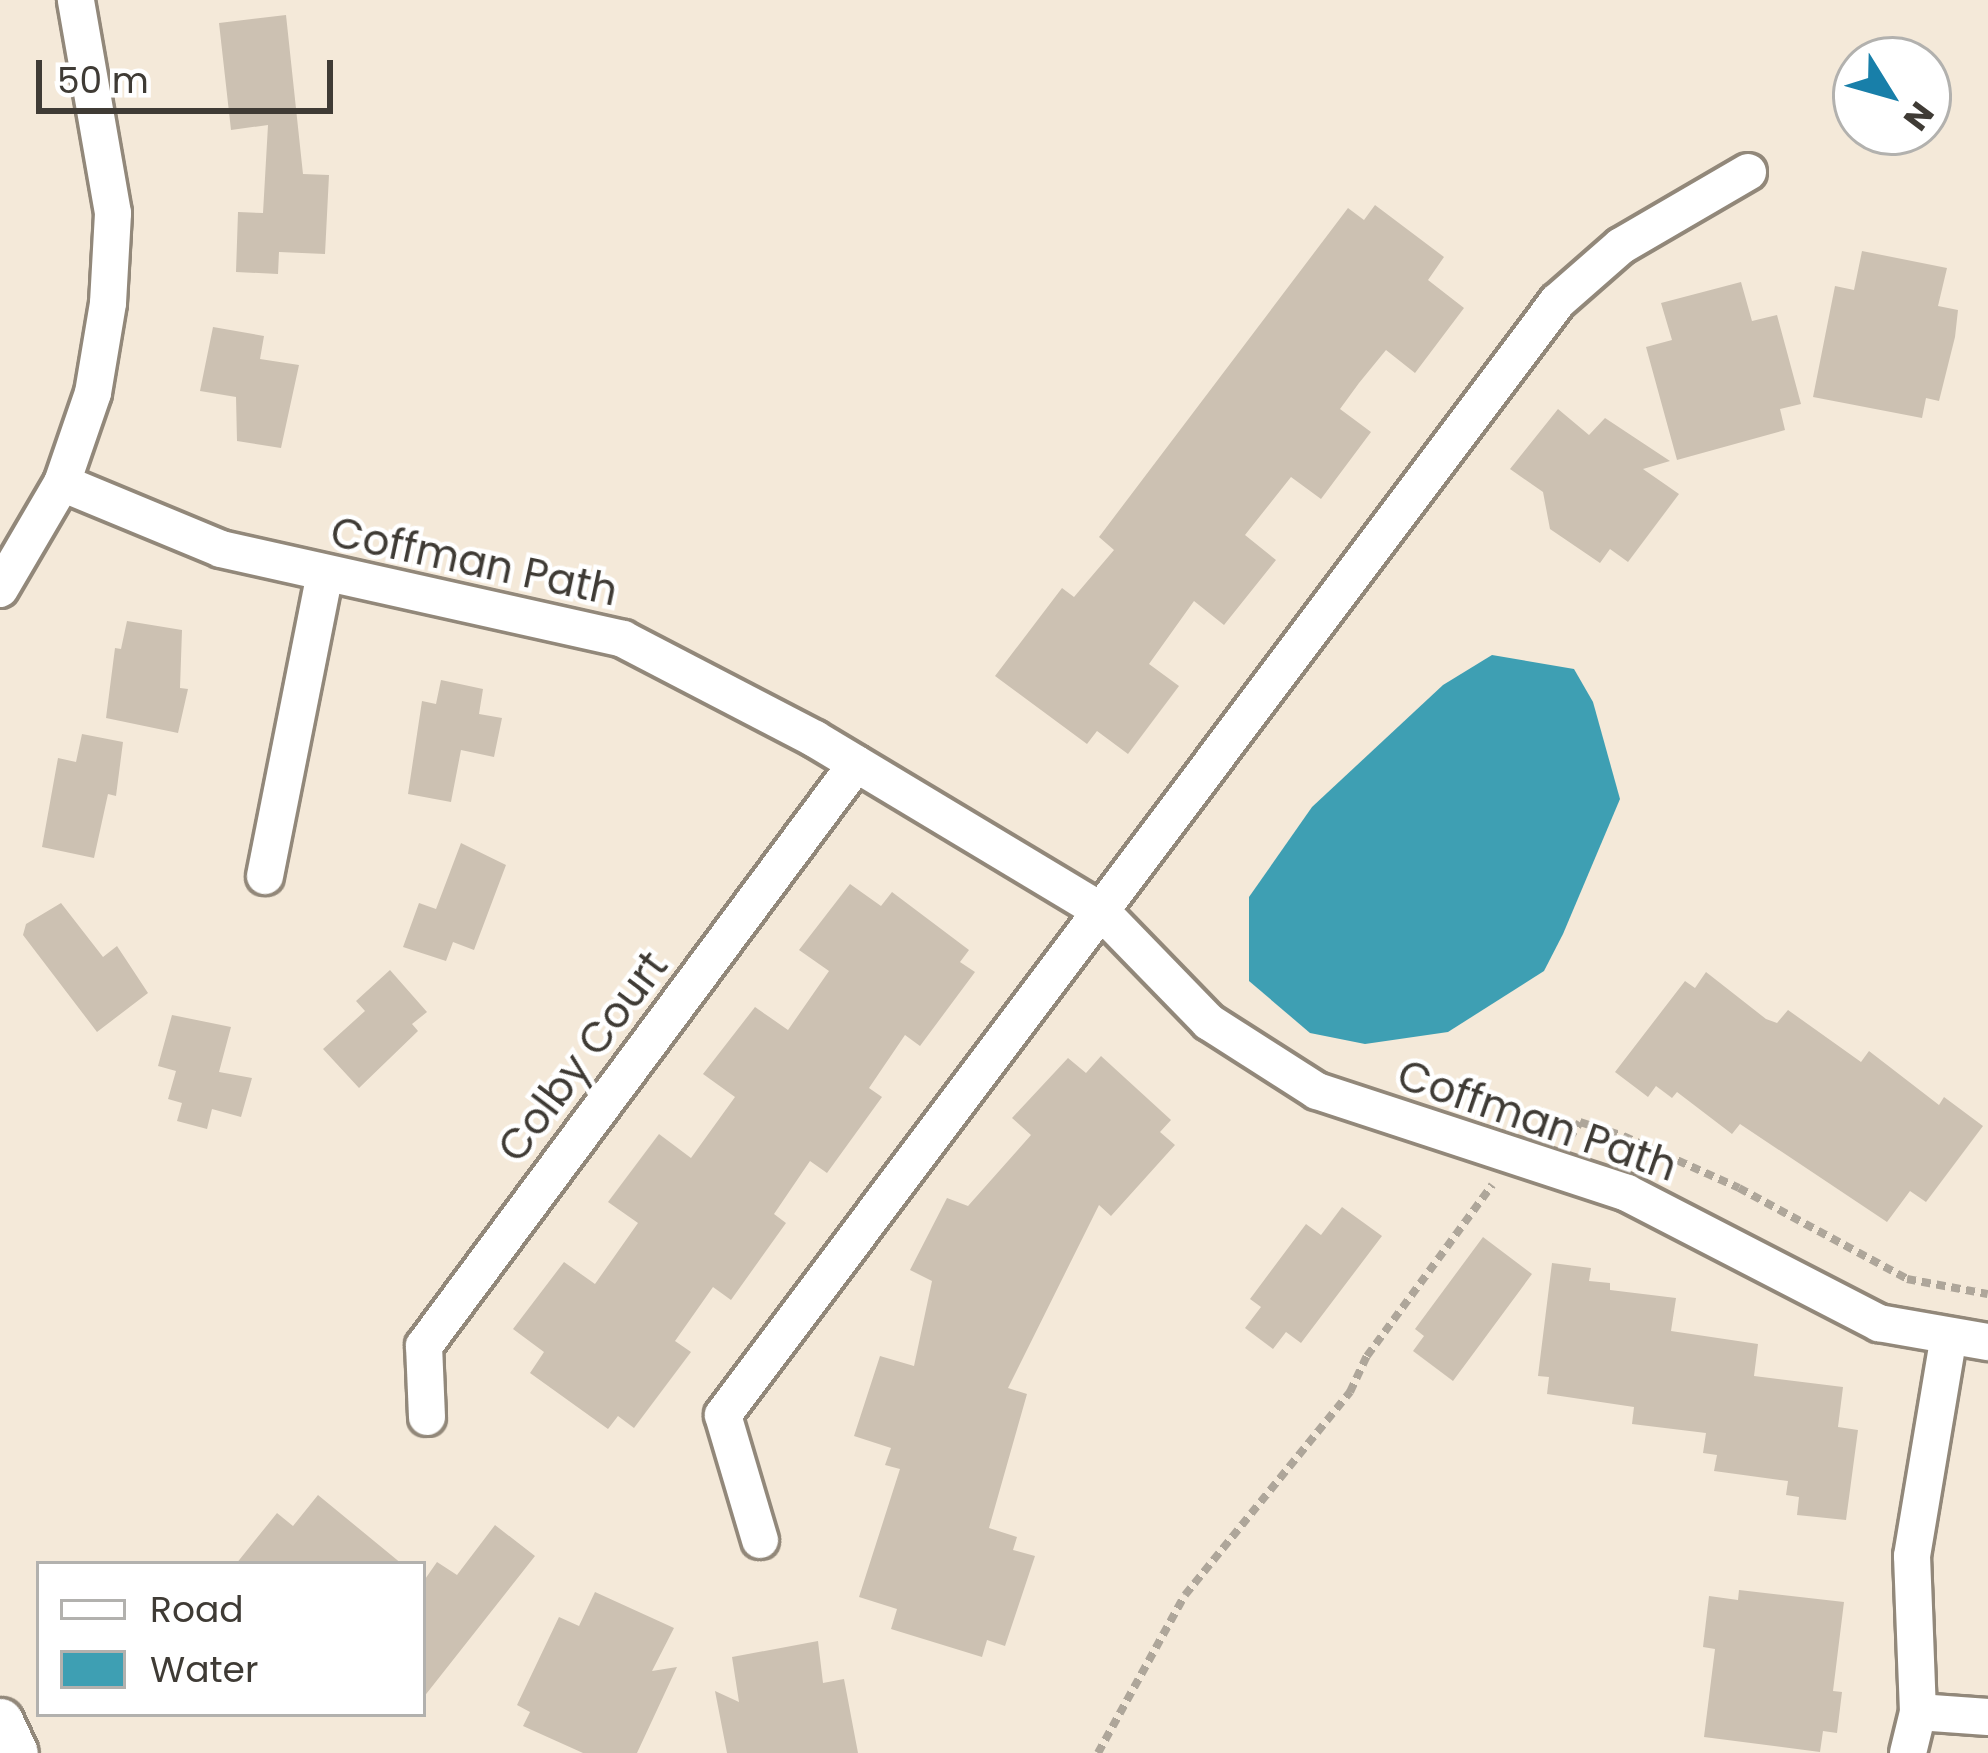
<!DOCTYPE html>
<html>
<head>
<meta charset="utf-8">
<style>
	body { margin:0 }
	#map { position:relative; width:1988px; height:1753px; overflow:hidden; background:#f4e9d9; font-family:Poppins,sans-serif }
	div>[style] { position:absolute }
	.water>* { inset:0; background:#3e9fb3 }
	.building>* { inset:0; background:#ccc1b2 }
	.path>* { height:8px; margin-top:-4px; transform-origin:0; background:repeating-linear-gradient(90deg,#aea69a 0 9px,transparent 0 15px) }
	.roads { filter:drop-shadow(3px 0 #92887a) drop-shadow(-3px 0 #92887a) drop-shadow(0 3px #92887a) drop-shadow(0 -3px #92887a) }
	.minor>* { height:36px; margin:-18px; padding:0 18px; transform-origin:18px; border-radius:18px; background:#fff }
	.tertiary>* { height:45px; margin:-22.5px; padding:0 22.5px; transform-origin:22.5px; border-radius:22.5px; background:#fff }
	span { translate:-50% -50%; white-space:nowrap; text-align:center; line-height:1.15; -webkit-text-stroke:9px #fff; paint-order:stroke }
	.street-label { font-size:42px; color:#3f3b35 }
	.legend { position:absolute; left:36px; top:1561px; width:390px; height:156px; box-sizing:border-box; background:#fff; border:3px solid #b2b1ae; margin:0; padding:15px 21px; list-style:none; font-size:36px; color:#3f3b35 }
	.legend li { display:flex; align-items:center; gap:24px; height:60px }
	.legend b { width:60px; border:3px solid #b2b1ae }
	.north { position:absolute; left:1832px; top:36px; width:120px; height:120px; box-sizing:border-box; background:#fff; border:3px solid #b2b1ae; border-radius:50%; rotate:127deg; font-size:33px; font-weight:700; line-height:48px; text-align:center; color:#3f3b35 }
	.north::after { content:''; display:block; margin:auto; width:42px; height:54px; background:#187fa9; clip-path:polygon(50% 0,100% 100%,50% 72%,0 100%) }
	.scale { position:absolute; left:36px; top:60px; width:297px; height:54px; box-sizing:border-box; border:6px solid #3f3b35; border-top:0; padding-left:15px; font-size:36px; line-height:42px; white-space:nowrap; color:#3f3b35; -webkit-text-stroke:9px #fff; paint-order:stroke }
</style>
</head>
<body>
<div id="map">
	<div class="water">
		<i style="clip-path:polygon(1492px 655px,1574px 669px,1593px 702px,1620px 799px,1563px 934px,1544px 971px,1448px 1032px,1365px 1044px,1310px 1033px,1249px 981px,1249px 897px,1312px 807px,1443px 685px)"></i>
	</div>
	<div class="building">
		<i style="clip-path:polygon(286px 15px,303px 174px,329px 175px,325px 254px,279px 252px,278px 274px,236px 272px,238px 212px,263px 213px,268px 125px,231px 130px,219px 23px)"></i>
		<i style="clip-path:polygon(1375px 205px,1444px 257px,1428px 280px,1464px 308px,1415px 373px,1386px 350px,1359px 383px,1340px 409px,1371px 432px,1321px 499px,1291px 477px,1245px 535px,1276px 560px,1224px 625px,1194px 601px,1149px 664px,1179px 686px,1128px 754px,1097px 731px,1087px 744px,995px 676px,1062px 588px,1074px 597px,1114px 550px,1099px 537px,1348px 208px,1364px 220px)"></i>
		<i style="clip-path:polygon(1862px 251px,1947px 268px,1938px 306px,1958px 310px,1955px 337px,1939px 401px,1926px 398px,1922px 418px,1813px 397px,1835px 286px,1854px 290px)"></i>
		<i style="clip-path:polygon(1741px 282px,1752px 321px,1777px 315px,1801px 404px,1780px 409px,1785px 430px,1677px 460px,1646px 347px,1672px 340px,1661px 303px)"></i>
		<i style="clip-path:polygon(213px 327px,264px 336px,260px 359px,299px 365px,281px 448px,237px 441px,236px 397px,200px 391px)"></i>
		<i style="clip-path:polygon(1558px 409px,1589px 435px,1605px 418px,1670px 461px,1643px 469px,1679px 494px,1628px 562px,1610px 549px,1600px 563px,1550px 529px,1543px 492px,1510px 469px)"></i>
		<i style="clip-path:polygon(127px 621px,182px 630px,180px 688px,188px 689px,178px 733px,106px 718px,115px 648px,121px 649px)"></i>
		<i style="clip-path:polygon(441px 680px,483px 689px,479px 714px,502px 718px,494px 757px,461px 750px,451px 802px,408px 794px,422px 701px,436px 704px)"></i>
		<i style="clip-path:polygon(82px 734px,123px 742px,116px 796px,108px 794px,94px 858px,42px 847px,58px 758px,76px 762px)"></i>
		<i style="clip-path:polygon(461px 843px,506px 865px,474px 950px,453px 942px,446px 961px,403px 947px,419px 903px,436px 909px)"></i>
		<i style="clip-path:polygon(850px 884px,881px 906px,892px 892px,969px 950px,960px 962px,975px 972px,920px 1046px,905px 1035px,869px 1088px,882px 1097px,827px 1173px,810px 1161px,774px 1214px,786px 1223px,731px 1300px,713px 1287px,675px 1341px,691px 1352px,634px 1428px,618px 1416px,608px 1429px,530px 1373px,544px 1352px,513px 1329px,564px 1262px,595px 1284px,638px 1223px,608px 1202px,659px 1134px,691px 1158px,735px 1097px,703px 1074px,755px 1007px,788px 1030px,829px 971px,799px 950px)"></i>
		<i style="clip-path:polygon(61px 903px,103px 957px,117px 946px,148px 993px,97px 1032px,23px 935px,26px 924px)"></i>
		<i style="clip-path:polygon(390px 970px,427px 1012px,412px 1024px,418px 1031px,359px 1088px,323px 1049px,365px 1011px,356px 1001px)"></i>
		<i style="clip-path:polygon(1706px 972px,1766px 1019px,1777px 1023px,1788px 1010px,1861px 1062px,1869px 1051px,1939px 1105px,1944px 1097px,1983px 1126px,1926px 1202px,1910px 1191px,1887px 1222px,1740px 1124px,1732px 1134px,1677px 1092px,1672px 1098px,1656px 1086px,1648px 1097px,1615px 1072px,1685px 981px,1695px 988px)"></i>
		<i style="clip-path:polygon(172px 1015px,231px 1027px,219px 1072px,252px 1078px,241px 1117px,212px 1109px,207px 1129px,177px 1121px,182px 1103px,168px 1099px,176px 1071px,158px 1066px)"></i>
		<i style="clip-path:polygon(1101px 1056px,1171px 1120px,1160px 1132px,1175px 1145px,1111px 1216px,1099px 1205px,1008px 1388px,1027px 1394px,989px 1528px,1017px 1537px,1013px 1550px,1035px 1556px,1005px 1646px,987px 1640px,982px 1657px,891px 1629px,897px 1609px,859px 1597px,900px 1469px,885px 1465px,891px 1448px,854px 1436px,880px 1356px,914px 1366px,932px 1281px,910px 1270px,947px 1198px,968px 1206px,1031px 1135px,1012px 1118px,1068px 1058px,1086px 1073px)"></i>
		<i style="clip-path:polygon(1342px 1207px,1382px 1236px,1301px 1343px,1286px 1332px,1273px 1349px,1245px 1328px,1261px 1307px,1250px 1299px,1306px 1224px,1321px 1235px)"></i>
		<i style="clip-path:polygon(1483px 1237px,1532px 1274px,1453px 1381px,1413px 1351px,1424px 1336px,1415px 1329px)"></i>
		<i style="clip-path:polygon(1552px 1263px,1591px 1268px,1589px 1281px,1610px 1283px,1610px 1290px,1676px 1298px,1671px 1331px,1758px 1344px,1754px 1376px,1843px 1387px,1838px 1427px,1858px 1430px,1846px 1520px,1797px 1515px,1799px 1497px,1786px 1495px,1788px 1481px,1714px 1471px,1717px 1455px,1703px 1453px,1706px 1433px,1632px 1424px,1634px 1407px,1547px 1394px,1549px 1377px,1538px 1376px)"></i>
		<i style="clip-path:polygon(318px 1495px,402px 1564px,236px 1564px,277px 1513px,293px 1526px)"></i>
		<i style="clip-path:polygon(495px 1525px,535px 1556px,423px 1698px,423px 1582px,437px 1562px,457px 1575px)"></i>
		<i style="clip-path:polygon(1739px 1590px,1844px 1602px,1833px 1691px,1842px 1692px,1837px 1733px,1823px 1731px,1820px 1752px,1704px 1737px,1715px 1649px,1703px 1647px,1709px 1596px,1738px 1600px)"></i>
		<i style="clip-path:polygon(595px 1592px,674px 1628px,652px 1671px,677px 1667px,637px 1753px,583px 1753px,523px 1726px,530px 1712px,517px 1705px,559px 1617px,579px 1626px)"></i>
		<i style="clip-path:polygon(818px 1641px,823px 1683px,844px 1679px,858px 1753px,727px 1753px,715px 1691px,739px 1702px,732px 1657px)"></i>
	</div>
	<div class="path">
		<i style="left:1569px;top:1139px;width:20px;rotate:-57deg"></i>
		<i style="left:1580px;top:1122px;width:45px;rotate:18deg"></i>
		<i style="left:1623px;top:1136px;width:127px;rotate:24.1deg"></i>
		<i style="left:1739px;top:1188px;width:191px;rotate:28.4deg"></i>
		<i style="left:1907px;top:1279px;width:82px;rotate:10.5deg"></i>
		<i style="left:1098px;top:1753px;width:180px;rotate:-61.2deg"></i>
		<i style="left:1185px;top:1595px;width:262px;rotate:-50.9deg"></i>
		<i style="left:1350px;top:1392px;width:40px;rotate:-65deg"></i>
		<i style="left:1367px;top:1356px;width:212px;rotate:-53.8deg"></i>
	</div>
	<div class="roads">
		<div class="minor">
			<i style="left:62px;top:483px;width:172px;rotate:22.5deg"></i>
			<i style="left:221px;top:549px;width:412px;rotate:12.6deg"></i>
			<i style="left:623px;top:639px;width:216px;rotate:27.5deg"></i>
			<i style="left:815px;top:739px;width:332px;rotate:31deg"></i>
			<i style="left:1100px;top:910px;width:156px;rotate:45.8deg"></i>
			<i style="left:1209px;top:1022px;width:128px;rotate:32.6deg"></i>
			<i style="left:1317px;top:1091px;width:326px;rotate:18.2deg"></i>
			<i style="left:1627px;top:1193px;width:284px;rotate:27.3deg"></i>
			<i style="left:1879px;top:1323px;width:111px;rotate:9.9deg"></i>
			<i style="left:0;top:589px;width:123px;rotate:-59.7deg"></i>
			<i style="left:62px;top:483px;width:95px;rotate:-71deg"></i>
			<i style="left:93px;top:393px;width:91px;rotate:-80.5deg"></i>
			<i style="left:108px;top:303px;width:90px;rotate:-86.8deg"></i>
			<i style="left:113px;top:213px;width:216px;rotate:-99.9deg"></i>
			<i style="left:265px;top:876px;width:308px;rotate:-78.8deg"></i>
			<i style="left:427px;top:1417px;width:71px;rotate:-92.4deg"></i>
			<i style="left:424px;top:1346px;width:725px;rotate:-53.41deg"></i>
			<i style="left:760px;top:1540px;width:130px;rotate:-106.5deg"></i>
			<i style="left:723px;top:1415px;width:1391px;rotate:-53.15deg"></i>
			<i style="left:1557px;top:302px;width:85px;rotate:-41.2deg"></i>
			<i style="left:1621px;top:246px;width:147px;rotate:-30.2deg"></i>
			<i style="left:1918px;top:1712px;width:70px;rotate:4.1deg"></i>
			<i style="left:1908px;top:1753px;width:42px;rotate:-76.3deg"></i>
			<i style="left:1918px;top:1712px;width:156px;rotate:-92.2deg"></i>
			<i style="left:1912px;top:1556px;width:218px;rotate:-80.5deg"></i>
		</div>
		<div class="tertiary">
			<i style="left:0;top:1721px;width:35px;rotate:65deg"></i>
		</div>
	</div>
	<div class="street-label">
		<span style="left:474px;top:562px;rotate:12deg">Coffman Path</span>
		<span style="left:583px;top:1057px;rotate:-53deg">Colby Court</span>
		<span style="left:1537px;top:1121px;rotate:19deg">Coffman Path</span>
	</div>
	<ul class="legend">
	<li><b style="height:15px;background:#fff"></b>Road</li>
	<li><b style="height:33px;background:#3e9fb3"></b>Water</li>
	</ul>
	<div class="north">N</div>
	<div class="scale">50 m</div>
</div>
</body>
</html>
